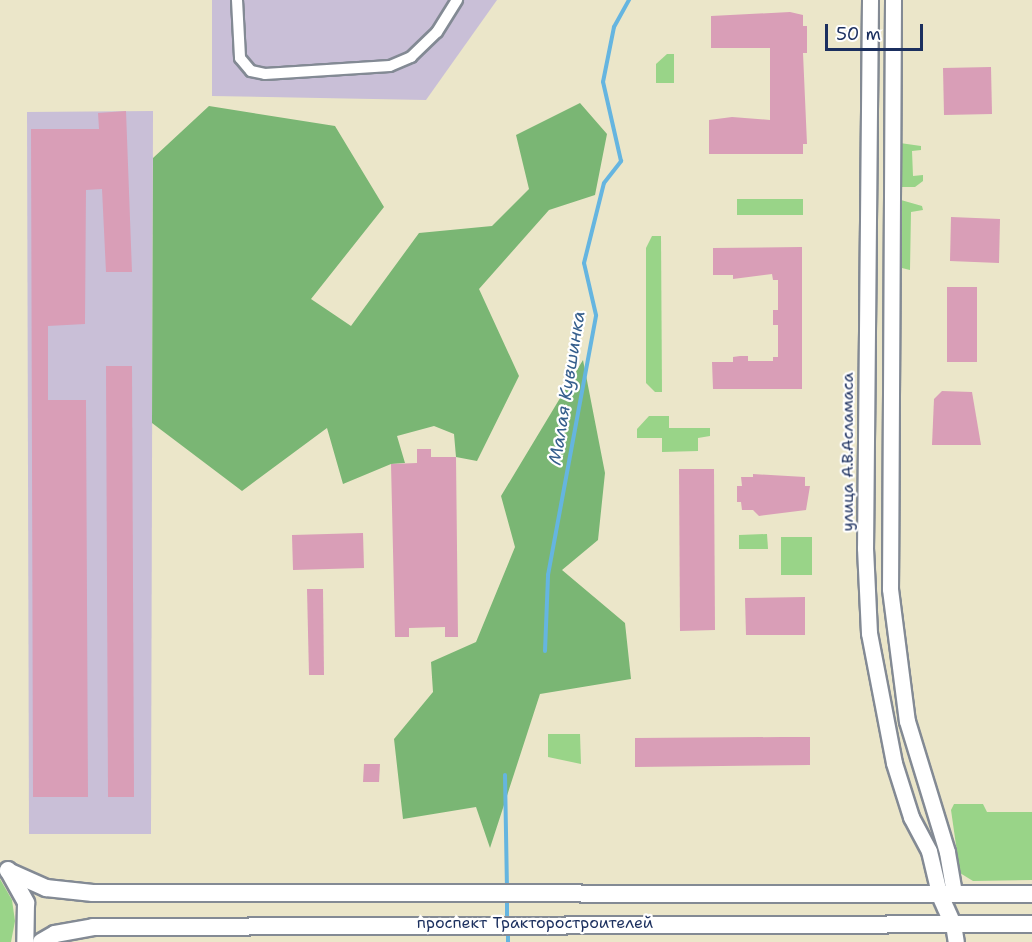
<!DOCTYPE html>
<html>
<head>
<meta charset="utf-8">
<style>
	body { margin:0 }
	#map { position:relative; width:1032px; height:942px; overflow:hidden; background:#ebe6c9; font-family:"Shantell Sans",sans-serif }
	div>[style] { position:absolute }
	.industrial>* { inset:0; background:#c9bfd7 }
	.green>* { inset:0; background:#99d488 }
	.forest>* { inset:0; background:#7ab674 }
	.stream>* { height:4px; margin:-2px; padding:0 2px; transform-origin:2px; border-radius:2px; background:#65b5e0 }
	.building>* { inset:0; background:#d99eb7 }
	.roads { filter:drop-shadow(2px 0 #838a94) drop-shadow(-2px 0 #838a94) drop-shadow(0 2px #838a94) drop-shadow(0 -2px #838a94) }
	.street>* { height:10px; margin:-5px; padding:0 5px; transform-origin:5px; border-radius:5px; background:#fff }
	.secondary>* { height:15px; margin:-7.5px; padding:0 7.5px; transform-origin:7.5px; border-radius:7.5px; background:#fff }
	.primary>* { height:16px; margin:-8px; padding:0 8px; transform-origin:8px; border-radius:8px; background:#fff }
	span { translate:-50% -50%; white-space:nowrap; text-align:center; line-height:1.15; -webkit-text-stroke:4.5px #fff; paint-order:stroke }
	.street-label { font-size:16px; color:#1b2f5e }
	.water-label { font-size:18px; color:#355e8c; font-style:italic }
	.scale { position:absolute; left:825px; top:24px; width:98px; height:27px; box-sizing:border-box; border:3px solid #1b2f5e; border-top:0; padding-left:8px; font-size:18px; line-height:21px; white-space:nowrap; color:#1b2f5e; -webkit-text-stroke:4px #fff; paint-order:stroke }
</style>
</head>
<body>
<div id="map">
	<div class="industrial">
		<i style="clip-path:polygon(212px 0,497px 0,426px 100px,212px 96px)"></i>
		<i style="clip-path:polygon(153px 111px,151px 834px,29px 834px,27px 112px)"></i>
	</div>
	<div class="green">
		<i style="clip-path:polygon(667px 54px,674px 54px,674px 83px,656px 83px,656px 64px)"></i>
		<i style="clip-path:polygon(900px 143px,921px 146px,921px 150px,912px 151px,913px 176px,923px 175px,923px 181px,915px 187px,902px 187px,899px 182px)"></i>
		<i style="clip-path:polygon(737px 199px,803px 199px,803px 215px,737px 215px)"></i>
		<i style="clip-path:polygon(901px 200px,922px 206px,923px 210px,911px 212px,910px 270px,898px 267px)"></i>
		<i style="clip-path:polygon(652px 236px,661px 236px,662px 392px,655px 392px,646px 383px,646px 248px)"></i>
		<i style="clip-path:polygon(649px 416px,669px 416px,669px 428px,710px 428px,710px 436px,698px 438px,698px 451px,662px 452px,662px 438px,637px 438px,637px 429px)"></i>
		<i style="clip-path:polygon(767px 534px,768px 549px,739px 549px,739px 535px)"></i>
		<i style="clip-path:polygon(781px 537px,812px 537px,812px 575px,781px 575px)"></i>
		<i style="clip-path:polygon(548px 734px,580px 734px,581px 764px,548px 757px)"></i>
		<i style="clip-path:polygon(954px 804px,983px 804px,987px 812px,1032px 812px,1032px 880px,973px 881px,960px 873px,951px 810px)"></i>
		<i style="clip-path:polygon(0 879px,12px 900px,15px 921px,11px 942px,0 942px)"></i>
	</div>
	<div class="forest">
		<i style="clip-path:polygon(580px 103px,607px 134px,595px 195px,549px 210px,479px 289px,519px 376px,477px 461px,456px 457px,454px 434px,434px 426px,397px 436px,405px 463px,391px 464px,343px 484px,327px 428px,242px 491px,152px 423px,153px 158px,209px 106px,335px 126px,384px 207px,311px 299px,351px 326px,419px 233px,492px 226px,529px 189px,516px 135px)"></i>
		<i style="clip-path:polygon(583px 360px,605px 473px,598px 540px,562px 570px,625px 623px,631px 679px,540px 694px,490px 848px,476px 807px,403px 819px,394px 739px,433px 692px,431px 662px,476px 642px,515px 547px,501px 496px)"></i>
	</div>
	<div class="stream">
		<i style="left:545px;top:651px;width:76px;rotate:-87.7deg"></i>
		<i style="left:548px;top:575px;width:264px;rotate:-79.5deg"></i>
		<i style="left:596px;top:315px;width:53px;rotate:-103deg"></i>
		<i style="left:584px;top:263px;width:82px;rotate:-76deg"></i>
		<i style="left:604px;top:183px;width:28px;rotate:-52deg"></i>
		<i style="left:621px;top:161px;width:81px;rotate:-102.8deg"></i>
		<i style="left:603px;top:82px;width:56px;rotate:-78.7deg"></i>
		<i style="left:614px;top:27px;width:31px;rotate:-61deg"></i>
		<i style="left:505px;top:775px;width:115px;rotate:89deg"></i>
		<i style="left:507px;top:898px;width:22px;rotate:90deg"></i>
		<i style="left:508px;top:931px;width:11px;rotate:90deg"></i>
	</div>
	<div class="building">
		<i style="clip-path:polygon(790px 12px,803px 15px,803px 26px,807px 26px,807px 53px,803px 53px,807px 144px,803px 144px,803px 154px,709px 154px,709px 120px,732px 117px,770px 120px,770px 48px,711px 48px,711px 16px)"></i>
		<i style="clip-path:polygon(991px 67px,992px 114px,944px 115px,943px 68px)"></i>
		<i style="clip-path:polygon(126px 111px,132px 272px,106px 272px,102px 189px,86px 190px,85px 324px,48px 326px,48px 400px,86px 400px,88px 797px,33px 797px,31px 129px,99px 129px,98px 113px)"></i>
		<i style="clip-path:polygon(951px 217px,1000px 219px,999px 263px,950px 261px)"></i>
		<i style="clip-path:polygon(802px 247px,802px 389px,713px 389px,712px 362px,733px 362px,733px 357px,740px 356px,748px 356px,748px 361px,773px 361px,773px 357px,778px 357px,778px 325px,773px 325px,773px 310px,778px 310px,778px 280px,773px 280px,772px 274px,733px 279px,733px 275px,713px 275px,713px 248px)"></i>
		<i style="clip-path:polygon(947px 287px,977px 287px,977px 362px,947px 362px)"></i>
		<i style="clip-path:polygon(106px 366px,132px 366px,134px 797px,108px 797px)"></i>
		<i style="clip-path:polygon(942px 391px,972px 392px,981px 445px,932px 445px,934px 399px)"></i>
		<i style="clip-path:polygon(417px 449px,431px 449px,431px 457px,456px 457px,458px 637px,445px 637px,445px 627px,409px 628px,409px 637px,395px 637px,391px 464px,417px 463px)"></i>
		<i style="clip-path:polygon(679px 469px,714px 469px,715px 630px,680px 631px)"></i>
		<i style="clip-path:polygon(753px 474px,805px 477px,805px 486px,810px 486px,806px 510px,759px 516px,753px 510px,742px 510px,741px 502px,737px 502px,737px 486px,742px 486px,741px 477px,753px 477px)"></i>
		<i style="clip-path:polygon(363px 533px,364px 568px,293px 570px,292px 535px)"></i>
		<i style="clip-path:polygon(307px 589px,323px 589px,324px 675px,309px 675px)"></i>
		<i style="clip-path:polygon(805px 597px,805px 635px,746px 635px,745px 598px)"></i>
		<i style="clip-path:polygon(781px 737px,810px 737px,810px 765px,635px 767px,635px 738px)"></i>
		<i style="clip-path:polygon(364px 764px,380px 764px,379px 782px,363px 782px)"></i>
	</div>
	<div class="roads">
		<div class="street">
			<i style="left:237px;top:0;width:58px;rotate:87deg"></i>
			<i style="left:240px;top:58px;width:17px;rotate:50deg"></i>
			<i style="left:251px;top:71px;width:14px;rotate:12deg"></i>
			<i style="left:265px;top:74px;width:125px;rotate:-3.7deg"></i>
			<i style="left:390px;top:66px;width:23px;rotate:-23deg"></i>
			<i style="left:411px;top:57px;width:36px;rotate:-44deg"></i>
			<i style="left:437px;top:32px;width:38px;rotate:-58deg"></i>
		</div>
		<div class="secondary">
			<i style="left:870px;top:0;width:548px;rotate:90.52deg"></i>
			<i style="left:865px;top:548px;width:85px;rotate:87.3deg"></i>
			<i style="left:869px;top:633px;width:132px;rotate:79.1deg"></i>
			<i style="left:894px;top:763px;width:57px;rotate:72.5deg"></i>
			<i style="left:911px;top:817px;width:38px;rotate:62deg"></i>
			<i style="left:929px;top:851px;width:43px;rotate:76.6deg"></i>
			<i style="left:893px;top:0;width:589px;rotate:90.29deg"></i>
			<i style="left:890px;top:589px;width:133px;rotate:82.7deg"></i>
			<i style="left:907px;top:721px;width:137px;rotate:73deg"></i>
			<i style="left:947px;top:852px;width:42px;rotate:80.3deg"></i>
			<i style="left:953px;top:924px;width:18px;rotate:81deg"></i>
		</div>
		<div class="primary">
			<i style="left:8px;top:870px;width:38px;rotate:61deg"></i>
			<i style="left:26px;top:903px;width:39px;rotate:91deg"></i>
			<i style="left:8px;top:871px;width:42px;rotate:24.1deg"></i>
			<i style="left:46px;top:888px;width:47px;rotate:6.1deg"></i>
			<i style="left:93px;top:893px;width:939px;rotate:0.06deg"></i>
			<i style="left:939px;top:893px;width:34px;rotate:66deg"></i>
			<i style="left:41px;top:942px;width:16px;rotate:-30deg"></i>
			<i style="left:55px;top:934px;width:39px;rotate:-10deg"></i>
			<i style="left:93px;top:927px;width:939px;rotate:-0.18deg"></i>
		</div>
	</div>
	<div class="street-label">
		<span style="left:848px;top:452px;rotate:-90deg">улица А.В.Асламаса</span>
		<span style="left:535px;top:923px">проспект Тракторостроителей</span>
	</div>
	<div class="water-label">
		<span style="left:567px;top:388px;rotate:-81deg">Малая Кувшинка</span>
	</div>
	<div class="scale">50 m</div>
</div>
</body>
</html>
